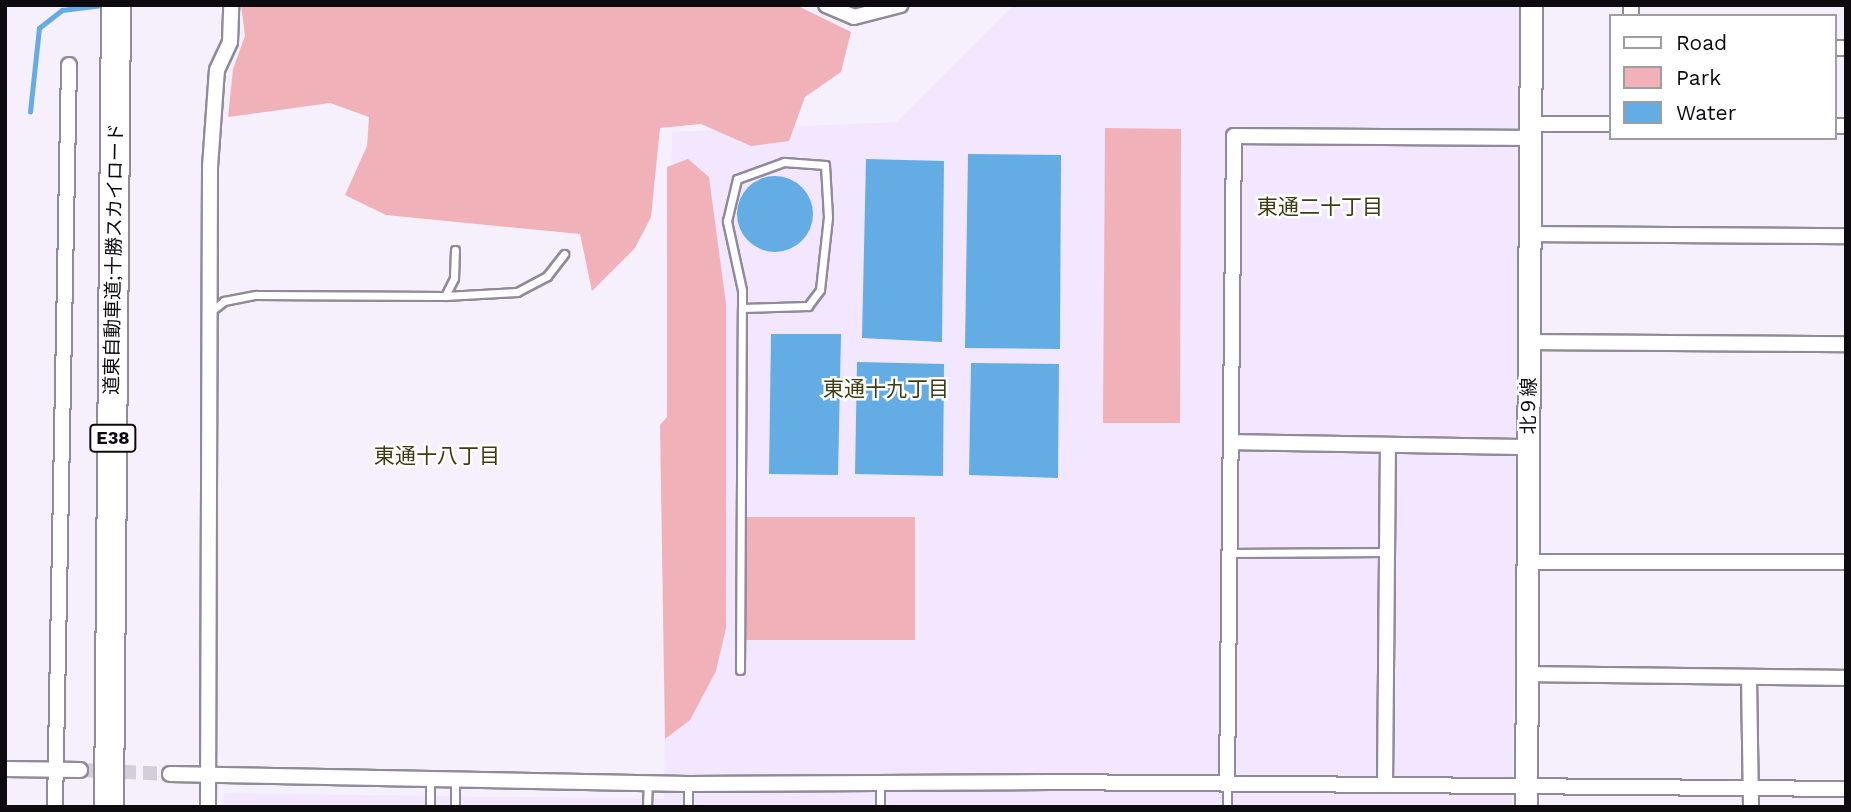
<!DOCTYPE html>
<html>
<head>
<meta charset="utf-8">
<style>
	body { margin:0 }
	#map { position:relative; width:1851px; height:812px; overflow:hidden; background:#f6f0fd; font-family:"Work Sans","Noto Sans JP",sans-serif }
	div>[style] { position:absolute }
	.built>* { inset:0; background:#f2e7fe }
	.green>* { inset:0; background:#f1b1b9 }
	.water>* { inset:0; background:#63ade4 }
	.round { border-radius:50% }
	.stream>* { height:4.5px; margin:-2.25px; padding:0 2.25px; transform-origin:2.25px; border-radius:2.25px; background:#63ade4 }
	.street-tunnel>* { height:14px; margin-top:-7px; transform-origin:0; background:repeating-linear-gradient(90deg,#d3ced9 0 14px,transparent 0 21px) }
	.roads { filter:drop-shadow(2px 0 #918a99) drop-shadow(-2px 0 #918a99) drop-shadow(0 2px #918a99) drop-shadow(0 -2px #918a99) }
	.lane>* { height:7px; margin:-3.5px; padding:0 3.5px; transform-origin:3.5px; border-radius:3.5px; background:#fff }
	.street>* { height:14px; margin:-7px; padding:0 7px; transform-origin:7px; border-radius:7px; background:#fff }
	.secondary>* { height:21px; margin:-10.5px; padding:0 10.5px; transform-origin:10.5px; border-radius:10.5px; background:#fff }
	.highway>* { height:28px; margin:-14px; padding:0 14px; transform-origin:14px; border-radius:14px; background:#fff }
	span { translate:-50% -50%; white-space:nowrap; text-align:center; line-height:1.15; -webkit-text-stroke:5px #fff; paint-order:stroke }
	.shield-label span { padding:2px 5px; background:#fff; border:2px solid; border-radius:5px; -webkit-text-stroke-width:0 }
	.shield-label { font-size:18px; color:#0d0b10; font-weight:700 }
	.street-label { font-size:19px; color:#0d0b10 }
	.neighbourhood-label { font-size:21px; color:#3e3c13 }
	.frame { position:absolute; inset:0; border:7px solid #0d0b10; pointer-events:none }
	.legend { position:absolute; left:1609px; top:14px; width:228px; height:126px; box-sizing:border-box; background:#fff; border:2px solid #9e9d9f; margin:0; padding:9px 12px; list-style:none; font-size:21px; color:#0d0b10 }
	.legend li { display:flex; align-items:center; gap:14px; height:35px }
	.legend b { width:35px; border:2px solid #9e9d9f }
</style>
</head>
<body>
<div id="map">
	<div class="built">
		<i style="clip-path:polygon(1014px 5px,1525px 5px,1512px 807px,223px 807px,224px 793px,664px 799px,672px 132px,897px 122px)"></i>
	</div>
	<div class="green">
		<i style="clip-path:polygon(241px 5px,796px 5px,851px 32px,841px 72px,805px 97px,789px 141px,751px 146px,701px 124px,660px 128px,651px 217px,635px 248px,592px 291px,580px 234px,386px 215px,345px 195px,367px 146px,369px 117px,330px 103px,228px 117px,233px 69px,245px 36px)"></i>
		<i style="clip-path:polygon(1105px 128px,1181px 129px,1180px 423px,1103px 423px)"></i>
		<i style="clip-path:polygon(688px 159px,709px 177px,726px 304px,726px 628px,716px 671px,690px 720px,665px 739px,660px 425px,667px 417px,667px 167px)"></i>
		<i style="clip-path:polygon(746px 517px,915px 517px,915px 640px,746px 640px)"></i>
	</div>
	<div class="water">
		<i style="clip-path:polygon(968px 154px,1061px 155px,1060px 349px,965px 348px)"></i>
		<i style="clip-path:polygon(866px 159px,944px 161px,942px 342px,862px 338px)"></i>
		<i class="round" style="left:737px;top:176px;width:76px;height:76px"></i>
		<i style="clip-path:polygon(771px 334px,841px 334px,838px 475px,769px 474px)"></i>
		<i style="clip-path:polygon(857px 362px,944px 364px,943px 476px,855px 474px)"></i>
		<i style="clip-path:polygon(971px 363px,1059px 364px,1058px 478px,969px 475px)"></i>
	</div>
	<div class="stream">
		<i style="left:129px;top:5px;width:59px"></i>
		<i style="left:30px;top:112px;width:84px;rotate:-83.9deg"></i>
		<i style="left:39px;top:28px;width:29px;rotate:-38deg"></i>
		<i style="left:62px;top:10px;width:38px;rotate:-7deg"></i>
	</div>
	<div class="street-tunnel">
		<i style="left:80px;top:770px;width:90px;rotate:2.5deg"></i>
	</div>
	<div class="roads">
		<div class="lane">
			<i style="left:445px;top:296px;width:72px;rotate:-3.2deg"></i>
			<i style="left:517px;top:292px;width:34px;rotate:-28deg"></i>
			<i style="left:547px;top:276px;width:28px;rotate:-52deg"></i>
			<i style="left:210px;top:312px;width:18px;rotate:-38deg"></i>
			<i style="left:224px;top:301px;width:32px;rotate:-11deg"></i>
			<i style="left:255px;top:295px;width:190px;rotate:0.3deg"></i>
			<i style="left:445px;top:296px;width:20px;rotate:-63deg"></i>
			<i style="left:454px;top:278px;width:28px;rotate:-88deg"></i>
			<i style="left:1230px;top:553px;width:157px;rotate:-0.4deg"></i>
			<i style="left:740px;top:670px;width:362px;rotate:-89.7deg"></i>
			<i style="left:742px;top:308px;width:18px;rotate:-90deg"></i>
			<i style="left:742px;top:290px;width:71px;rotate:-102.3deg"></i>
			<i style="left:727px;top:221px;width:43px;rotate:-76.6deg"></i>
			<i style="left:737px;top:179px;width:50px;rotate:-19.9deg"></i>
			<i style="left:784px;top:162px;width:41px;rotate:4.2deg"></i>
			<i style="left:825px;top:165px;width:52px;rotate:86.7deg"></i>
			<i style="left:828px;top:217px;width:73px;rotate:96.3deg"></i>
			<i style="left:820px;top:290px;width:20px;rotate:127deg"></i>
			<i style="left:808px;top:306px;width:66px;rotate:178.3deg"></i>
			<i style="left:1227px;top:783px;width:24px;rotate:90deg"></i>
			<i style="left:688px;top:784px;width:23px;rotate:90deg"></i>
			<i style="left:430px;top:807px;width:27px;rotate:-90deg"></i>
			<i style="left:455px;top:807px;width:27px;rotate:-90deg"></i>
			<i style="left:647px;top:807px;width:24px;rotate:-88deg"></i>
			<i style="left:880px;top:807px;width:24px;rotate:-90deg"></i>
		</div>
		<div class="street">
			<i style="left:826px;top:5px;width:30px;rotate:23deg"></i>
			<i style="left:854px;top:17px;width:48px;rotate:-14.6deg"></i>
			<i style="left:1631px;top:16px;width:11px;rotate:-90deg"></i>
			<i style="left:1835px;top:48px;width:11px"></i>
			<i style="left:1531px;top:124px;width:80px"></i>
			<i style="left:1835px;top:126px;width:11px"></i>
			<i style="left:1530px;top:234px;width:316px;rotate:0.4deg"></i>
			<i style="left:1529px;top:342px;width:317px;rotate:0.4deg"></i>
			<i style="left:1232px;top:442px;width:297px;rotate:1deg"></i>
			<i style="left:1528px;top:562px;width:318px"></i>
			<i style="left:1527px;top:674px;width:319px;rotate:0.7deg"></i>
			<i style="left:1749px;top:678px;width:129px;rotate:89.1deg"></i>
			<i style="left:5px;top:769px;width:75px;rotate:0.8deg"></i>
			<i style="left:170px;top:774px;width:518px;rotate:1.11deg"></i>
			<i style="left:688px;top:784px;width:361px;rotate:-0.3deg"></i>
			<i style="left:1049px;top:782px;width:797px;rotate:0.5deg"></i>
			<i style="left:1227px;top:783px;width:647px;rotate:-89.38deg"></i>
			<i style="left:1234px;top:136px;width:296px;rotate:0.4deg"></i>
			<i style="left:1385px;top:785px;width:340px;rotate:-89.5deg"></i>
			<i style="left:55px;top:807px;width:742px;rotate:-88.92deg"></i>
			<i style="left:208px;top:807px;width:640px;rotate:-89.82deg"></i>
			<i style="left:210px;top:167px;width:97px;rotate:-85.9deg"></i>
			<i style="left:217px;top:70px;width:31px;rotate:-65deg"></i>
			<i style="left:230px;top:42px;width:37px;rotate:-88deg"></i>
		</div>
		<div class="secondary">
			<i style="left:1526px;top:807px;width:802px;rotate:-89.64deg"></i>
		</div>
		<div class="highway">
			<i style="left:109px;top:807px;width:802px;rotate:-89.5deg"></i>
		</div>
	</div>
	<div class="shield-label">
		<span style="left:113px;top:438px">E38</span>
	</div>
	<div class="street-label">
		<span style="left:114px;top:259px;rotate:-89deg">道東自動車道;十勝スカイロード</span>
		<span style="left:1529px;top:406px;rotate:-90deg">北９線</span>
	</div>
	<div class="neighbourhood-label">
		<span style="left:1320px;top:207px">東通二十丁目</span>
		<span style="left:886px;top:389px">東通十九丁目</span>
		<span style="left:437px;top:456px">東通十八丁目</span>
	</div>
	<div class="frame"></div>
	<ul class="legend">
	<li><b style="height:9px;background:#fff"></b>Road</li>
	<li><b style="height:19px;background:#f1b1b9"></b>Park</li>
	<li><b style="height:19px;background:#63ade4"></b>Water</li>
	</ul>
</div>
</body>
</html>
